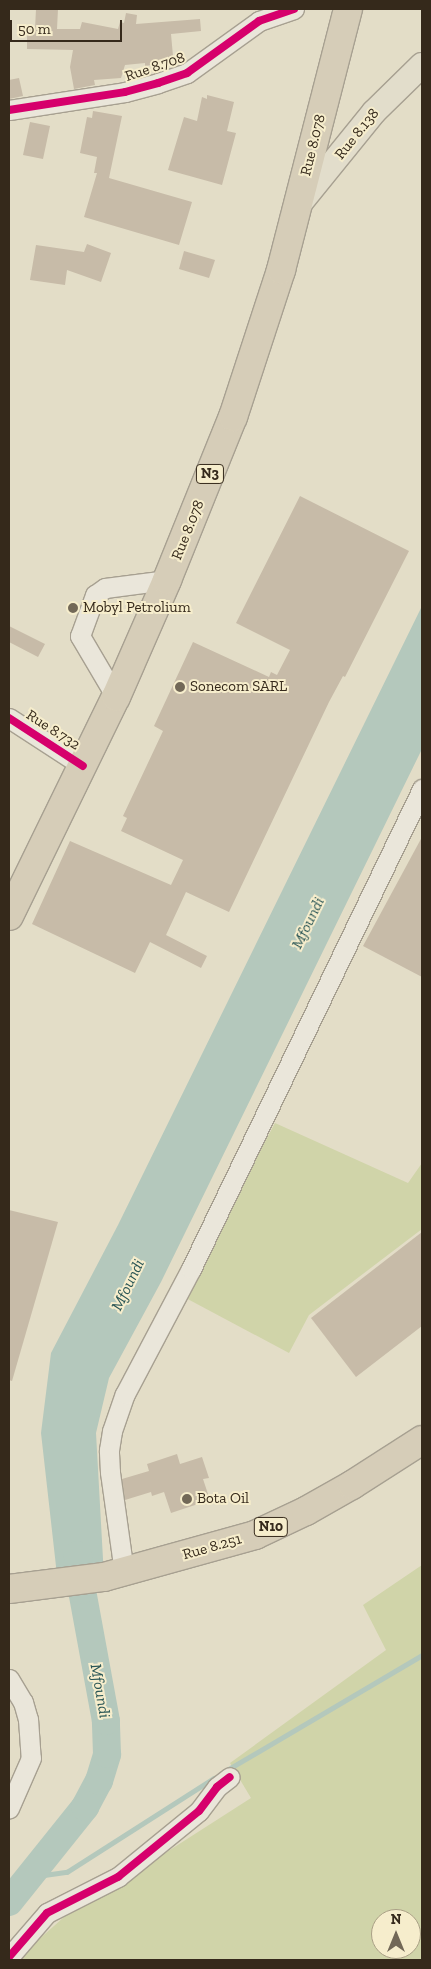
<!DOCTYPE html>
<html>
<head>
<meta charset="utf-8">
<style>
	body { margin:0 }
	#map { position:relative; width:431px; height:1969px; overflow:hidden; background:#e3ddc7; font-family:"Zilla Slab",serif }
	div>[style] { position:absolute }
	.green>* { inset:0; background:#d0d4a9 }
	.water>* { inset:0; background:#b4c8bc }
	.stream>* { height:4.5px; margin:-2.25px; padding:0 2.25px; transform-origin:2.25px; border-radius:2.25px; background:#b4c8bc }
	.river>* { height:28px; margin:-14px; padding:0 14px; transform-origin:14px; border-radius:14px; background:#b4c8bc }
	.building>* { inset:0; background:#c7bba8 }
	.roads { filter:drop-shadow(1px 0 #a7a091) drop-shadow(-1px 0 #a7a091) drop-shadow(0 1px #a7a091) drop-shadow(0 -1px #a7a091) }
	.minor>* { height:19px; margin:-9.5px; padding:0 9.5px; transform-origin:9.5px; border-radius:9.5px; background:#eae6da }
	.major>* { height:24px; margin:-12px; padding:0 12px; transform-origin:12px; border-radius:12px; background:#e2ddcb }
	.highway>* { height:28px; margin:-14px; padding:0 14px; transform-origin:14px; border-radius:14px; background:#d6cdb8 }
	.cycleway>* { height:8px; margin:-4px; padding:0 4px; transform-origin:4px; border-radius:4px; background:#d6006c }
	.dots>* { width:14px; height:14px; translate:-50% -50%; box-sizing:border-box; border:2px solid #f6edcc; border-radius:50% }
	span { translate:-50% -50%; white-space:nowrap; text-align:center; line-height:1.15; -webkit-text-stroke:4px #f6edcc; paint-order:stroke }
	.shield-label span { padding:1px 4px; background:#f6edcc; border:1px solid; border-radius:4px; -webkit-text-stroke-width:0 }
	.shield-label { font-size:14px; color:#35291b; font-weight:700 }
	.street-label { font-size:15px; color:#35291b }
	.poi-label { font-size:15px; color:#35291b }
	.left { translate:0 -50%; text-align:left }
	.water-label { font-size:16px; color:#295555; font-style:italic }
	.frame { position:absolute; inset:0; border:10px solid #35291b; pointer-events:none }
	.north { position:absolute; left:371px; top:1909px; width:50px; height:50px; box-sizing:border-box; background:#f6edcc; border:1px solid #a99f85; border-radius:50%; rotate:0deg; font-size:14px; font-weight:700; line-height:20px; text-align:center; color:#35291b }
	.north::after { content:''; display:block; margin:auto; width:18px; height:22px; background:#726857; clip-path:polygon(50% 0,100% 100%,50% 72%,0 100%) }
	.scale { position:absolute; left:10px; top:20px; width:112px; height:22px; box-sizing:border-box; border:2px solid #35291b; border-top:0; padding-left:6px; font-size:15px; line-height:18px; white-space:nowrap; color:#35291b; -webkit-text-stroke:4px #f6edcc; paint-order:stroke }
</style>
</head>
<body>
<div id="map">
	<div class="green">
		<i style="clip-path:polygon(275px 1123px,408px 1183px,422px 1163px,422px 1229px,309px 1315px,289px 1353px,182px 1296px)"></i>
		<i style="clip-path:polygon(evenodd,422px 1565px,422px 1960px,21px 1960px,37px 1941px,72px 1910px,120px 1882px,251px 1798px,230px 1763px,386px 1650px,363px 1605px,422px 1565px,381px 1919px,411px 1919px,411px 1949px,381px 1949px,381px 1919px)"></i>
	</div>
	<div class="water">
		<i style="clip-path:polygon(422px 606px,422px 749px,161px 1282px,109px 1378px,96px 1433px,104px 1577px,58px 1584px,41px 1433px,51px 1353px,118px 1225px)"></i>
	</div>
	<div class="stream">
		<i style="left:227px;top:1770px;width:226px;rotate:-30.5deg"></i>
		<i style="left:30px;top:1877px;width:37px;rotate:-8deg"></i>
		<i style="left:67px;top:1872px;width:174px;rotate:-32.6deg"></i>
	</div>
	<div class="river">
		<i style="left:9px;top:1902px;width:122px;rotate:-51.3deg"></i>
		<i style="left:85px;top:1807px;width:30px;rotate:-62deg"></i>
		<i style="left:99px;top:1781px;width:28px;rotate:-73deg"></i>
		<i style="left:107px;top:1754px;width:33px;rotate:-92deg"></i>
		<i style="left:106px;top:1721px;width:133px;rotate:-100.4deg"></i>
		<i style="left:82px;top:1590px;width:35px;rotate:-97deg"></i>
	</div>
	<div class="building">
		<i style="clip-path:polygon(36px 9px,58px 9px,57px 29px,80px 29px,82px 22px,118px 29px,120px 22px,124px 23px,126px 13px,137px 15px,136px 24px,200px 19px,201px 31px,171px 34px,173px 56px,170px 57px,170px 62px,145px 66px,145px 63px,125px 65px,121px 78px,94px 80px,95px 85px,74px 89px,70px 67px,73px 50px,27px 49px,27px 29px,35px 29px)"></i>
		<i style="clip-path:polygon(19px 78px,23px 96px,9px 99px,9px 80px)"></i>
		<i style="clip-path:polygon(207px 95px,234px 102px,227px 131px,236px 133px,222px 185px,168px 170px,184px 117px,197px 121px,202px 97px,207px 99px)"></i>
		<i style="clip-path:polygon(93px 111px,122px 116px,109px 178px,192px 202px,179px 245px,84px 217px,97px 173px,94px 173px,97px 157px,80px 153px,87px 117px,92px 118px)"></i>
		<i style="clip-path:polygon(30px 122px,50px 126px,43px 159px,23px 155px)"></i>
		<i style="clip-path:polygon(87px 244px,111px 253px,101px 282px,67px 270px,65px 285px,30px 280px,36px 245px,84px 252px)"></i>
		<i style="clip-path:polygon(184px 251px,215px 260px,209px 278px,179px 269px)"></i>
		<i style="clip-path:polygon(300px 496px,409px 551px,345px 677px,343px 676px,329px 702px,229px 912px,186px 892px,166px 935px,207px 956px,201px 968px,150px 942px,135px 973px,32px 924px,70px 841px,171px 885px,183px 860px,121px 831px,127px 818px,123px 816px,163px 731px,154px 726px,193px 642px,269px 677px,271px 672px,277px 675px,290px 650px,236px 623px)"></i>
		<i style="clip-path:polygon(9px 626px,45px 644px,38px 657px,9px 642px)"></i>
		<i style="clip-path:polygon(422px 837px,422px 977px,363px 946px)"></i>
		<i style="clip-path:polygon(9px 1210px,58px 1222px,12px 1381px,9px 1380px)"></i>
		<i style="clip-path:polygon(422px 1232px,422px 1326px,356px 1377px,311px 1318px)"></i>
		<i style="clip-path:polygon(177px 1454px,180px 1464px,202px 1457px,209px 1478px,203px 1479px,210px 1500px,171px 1513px,164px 1492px,152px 1496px,151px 1492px,125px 1500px,122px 1479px,149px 1471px,147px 1464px)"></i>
	</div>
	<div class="roads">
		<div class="minor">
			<i style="left:9px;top:110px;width:117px;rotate:-8.8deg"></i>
			<i style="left:125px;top:92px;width:34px;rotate:-15deg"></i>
			<i style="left:158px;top:83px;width:31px;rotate:-19deg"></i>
			<i style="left:187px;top:73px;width:89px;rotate:-35.8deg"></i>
			<i style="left:259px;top:21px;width:37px;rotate:-19deg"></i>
			<i style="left:116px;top:697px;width:71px;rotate:-120.5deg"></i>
			<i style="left:80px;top:636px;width:44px;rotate:-69.9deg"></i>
			<i style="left:95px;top:595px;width:12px;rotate:-35deg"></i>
			<i style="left:105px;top:588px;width:63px;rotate:-7.4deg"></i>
			<i style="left:9px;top:718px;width:88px;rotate:33deg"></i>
			<i style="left:124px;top:1572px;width:101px;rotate:-98deg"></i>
			<i style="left:110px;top:1472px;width:22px;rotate:-93deg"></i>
			<i style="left:109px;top:1450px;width:19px;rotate:-81deg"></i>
			<i style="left:112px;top:1431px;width:39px;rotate:-71deg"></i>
			<i style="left:125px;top:1394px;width:141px;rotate:-62.2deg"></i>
			<i style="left:191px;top:1269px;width:533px;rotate:-64.3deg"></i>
			<i style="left:9px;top:1679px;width:27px;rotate:59deg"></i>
			<i style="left:23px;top:1702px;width:18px;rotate:74deg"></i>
			<i style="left:28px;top:1719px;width:39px;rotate:86deg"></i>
			<i style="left:31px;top:1758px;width:55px;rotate:113.7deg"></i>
			<i style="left:9px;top:1957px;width:58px;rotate:-49.2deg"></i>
			<i style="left:47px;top:1913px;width:80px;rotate:-26.9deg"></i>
			<i style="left:118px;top:1877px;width:104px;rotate:-39.2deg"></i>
			<i style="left:199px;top:1811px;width:30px;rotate:-53deg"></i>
			<i style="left:217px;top:1787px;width:16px;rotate:-38deg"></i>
		</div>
		<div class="major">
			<i style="left:297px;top:207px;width:122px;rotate:-51deg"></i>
			<i style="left:374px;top:112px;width:67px;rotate:-44.4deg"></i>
		</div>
		<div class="highway">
			<i style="left:9px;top:916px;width:244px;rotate:-64deg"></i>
			<i style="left:116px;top:697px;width:128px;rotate:-66.4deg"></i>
			<i style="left:167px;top:580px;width:176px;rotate:-68deg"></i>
			<i style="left:233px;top:417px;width:155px;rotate:-71.9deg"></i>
			<i style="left:281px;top:270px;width:269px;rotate:-75.6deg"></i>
			<i style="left:9px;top:1589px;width:96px;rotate:-7.2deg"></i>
			<i style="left:104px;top:1577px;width:157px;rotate:-15.5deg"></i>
			<i style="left:255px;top:1535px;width:56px;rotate:-25.2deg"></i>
			<i style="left:306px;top:1511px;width:53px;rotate:-29.5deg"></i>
			<i style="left:352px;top:1485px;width:83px;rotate:-32.7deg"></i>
		</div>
	</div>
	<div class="cycleway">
		<i style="left:9px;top:110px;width:117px;rotate:-8.8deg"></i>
		<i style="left:125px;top:92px;width:34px;rotate:-15deg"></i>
		<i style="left:158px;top:83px;width:31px;rotate:-19deg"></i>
		<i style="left:187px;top:73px;width:89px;rotate:-35.8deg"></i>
		<i style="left:259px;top:21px;width:37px;rotate:-19deg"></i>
		<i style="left:9px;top:718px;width:88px;rotate:33deg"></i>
		<i style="left:9px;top:1957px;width:58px;rotate:-49.2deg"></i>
		<i style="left:47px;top:1913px;width:80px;rotate:-26.9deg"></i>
		<i style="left:118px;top:1877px;width:104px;rotate:-39.2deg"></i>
		<i style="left:199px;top:1811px;width:30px;rotate:-53deg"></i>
		<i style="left:217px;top:1787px;width:16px;rotate:-38deg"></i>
	</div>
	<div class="dots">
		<i style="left:73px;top:608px;background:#726857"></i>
		<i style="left:180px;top:687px;background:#726857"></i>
		<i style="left:187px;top:1499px;background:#726857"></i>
	</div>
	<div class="shield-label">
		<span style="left:210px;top:474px">N3</span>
		<span style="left:271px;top:1527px">N10</span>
	</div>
	<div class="street-label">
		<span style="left:155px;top:67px;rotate:-19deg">Rue 8.708</span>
		<span style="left:357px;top:134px;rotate:-51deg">Rue 8.138</span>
		<span style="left:313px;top:145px;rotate:-76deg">Rue 8.078</span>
		<span style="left:188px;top:530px;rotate:-68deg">Rue 8.078</span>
		<span style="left:53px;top:730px;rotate:33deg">Rue 8.732</span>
		<span style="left:212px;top:1547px;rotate:-16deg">Rue 8.251</span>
	</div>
	<div class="poi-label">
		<span class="left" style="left:83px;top:608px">Mobyl Petrolium</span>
		<span class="left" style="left:190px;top:687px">Sonecom SARL</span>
		<span class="left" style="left:197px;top:1499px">Bota Oil</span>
	</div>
	<div class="water-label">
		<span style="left:308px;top:923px;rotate:-64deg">Mfoundi</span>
		<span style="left:128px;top:1285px;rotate:-64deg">Mfoundi</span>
		<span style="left:100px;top:1691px;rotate:80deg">Mfoundi</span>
	</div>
	<div class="frame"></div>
	<div class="north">N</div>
	<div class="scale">50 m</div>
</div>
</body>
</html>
